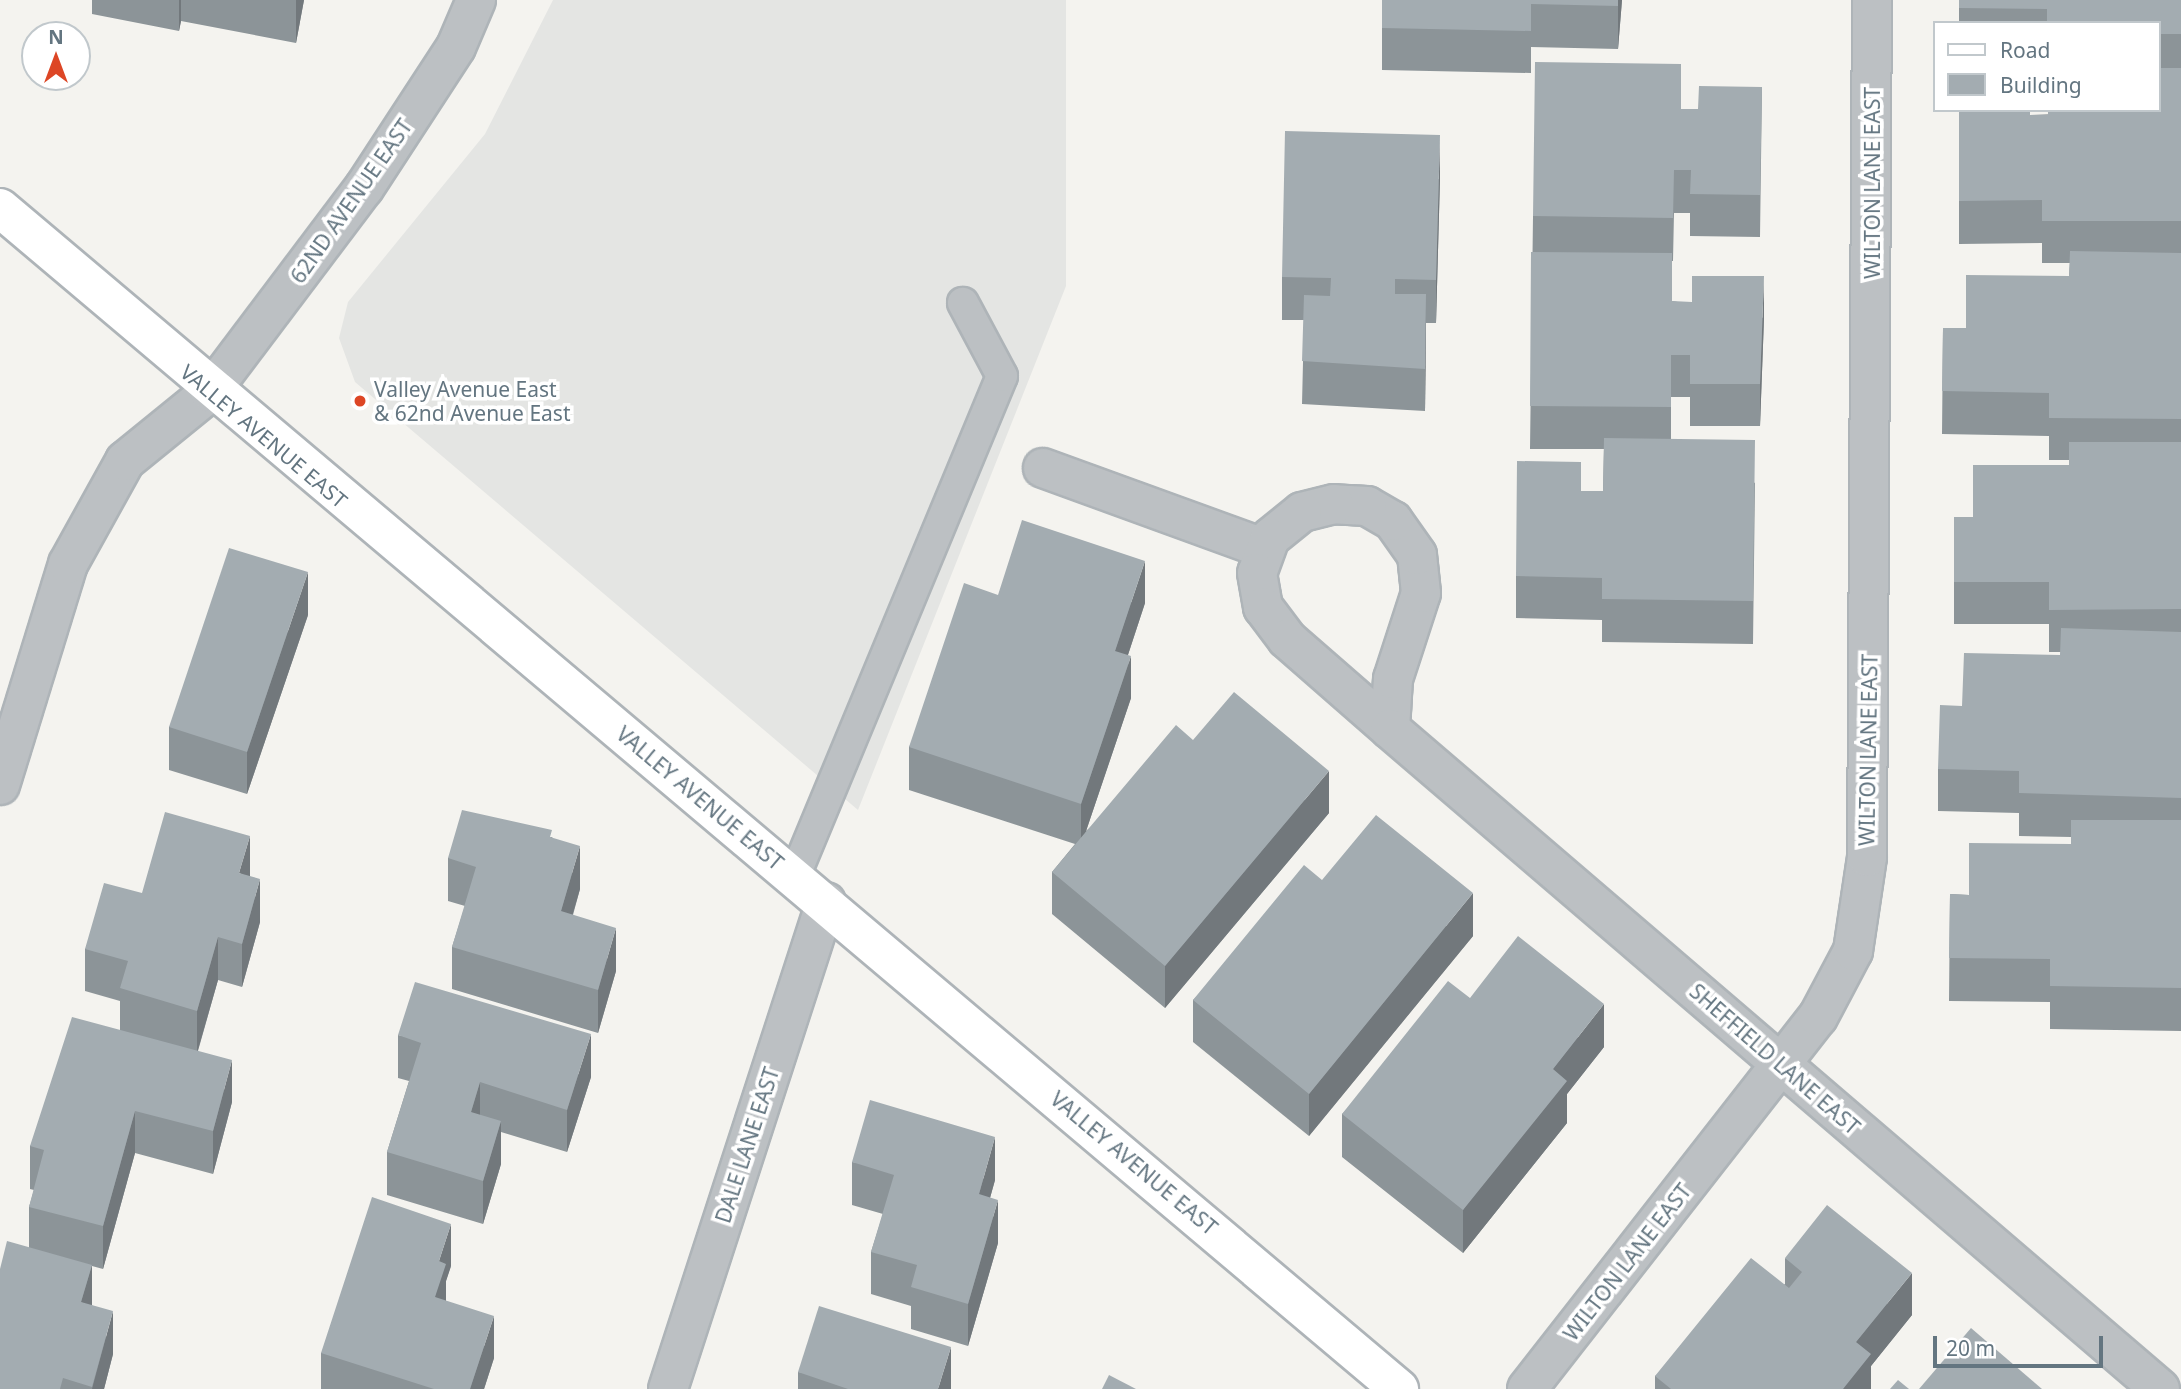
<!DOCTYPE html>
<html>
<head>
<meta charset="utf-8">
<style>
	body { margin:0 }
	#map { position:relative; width:2181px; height:1389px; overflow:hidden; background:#f4f3ef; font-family:"Noto Sans",sans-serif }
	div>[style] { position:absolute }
	.built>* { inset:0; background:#e4e5e3 }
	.roads { filter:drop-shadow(2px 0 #aeb4b8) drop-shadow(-2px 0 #aeb4b8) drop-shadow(0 2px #aeb4b8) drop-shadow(0 -2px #aeb4b8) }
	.lane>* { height:30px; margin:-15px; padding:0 15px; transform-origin:15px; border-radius:15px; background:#bcc0c3 }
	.street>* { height:38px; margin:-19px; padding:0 19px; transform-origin:19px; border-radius:19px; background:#bcc0c3 }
	.secondary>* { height:38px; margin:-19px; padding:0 19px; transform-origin:19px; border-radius:19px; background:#fff }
	.wall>* { inset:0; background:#8c9498 }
	.shaded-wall>* { inset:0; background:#72787c }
	.building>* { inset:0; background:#a3acb1 }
	.dots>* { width:19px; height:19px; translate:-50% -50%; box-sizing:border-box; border:4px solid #fff; border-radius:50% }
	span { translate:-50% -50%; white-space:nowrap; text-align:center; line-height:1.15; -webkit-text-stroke:7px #fff; paint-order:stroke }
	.street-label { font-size:21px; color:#637580 }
	.poi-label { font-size:21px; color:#637580 }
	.left { translate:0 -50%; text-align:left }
	.legend { position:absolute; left:1933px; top:21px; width:228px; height:91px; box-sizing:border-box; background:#fff; border:2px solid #c1c8cc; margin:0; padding:9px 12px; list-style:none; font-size:21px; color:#637580 }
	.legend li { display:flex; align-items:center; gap:14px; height:35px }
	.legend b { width:35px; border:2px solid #c1c8cc }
	.north { position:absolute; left:21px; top:21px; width:70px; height:70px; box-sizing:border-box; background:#fff; border:2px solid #c1c8cc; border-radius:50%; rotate:0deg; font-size:19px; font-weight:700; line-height:28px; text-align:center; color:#637580 }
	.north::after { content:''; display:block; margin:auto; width:24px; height:32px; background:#dd4625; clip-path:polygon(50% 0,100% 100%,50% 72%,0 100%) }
	.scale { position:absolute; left:1933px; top:1336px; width:170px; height:32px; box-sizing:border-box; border:4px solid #637580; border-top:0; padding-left:9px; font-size:21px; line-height:24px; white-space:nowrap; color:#637580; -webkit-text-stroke:5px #fff; paint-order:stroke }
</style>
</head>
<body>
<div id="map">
	<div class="built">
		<i style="clip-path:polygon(553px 0,1066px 0,1066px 286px,858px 810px,355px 382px,339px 338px,348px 302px,485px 134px)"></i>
	</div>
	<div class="roads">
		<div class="lane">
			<i style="left:795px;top:875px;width:540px;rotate:-67.47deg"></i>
			<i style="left:1002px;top:376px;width:83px;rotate:-118.1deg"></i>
		</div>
		<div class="street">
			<i style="left:1043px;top:468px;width:236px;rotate:20deg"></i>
			<i style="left:1390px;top:729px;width:50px;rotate:-86.6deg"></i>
			<i style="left:1393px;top:679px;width:90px;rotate:-72deg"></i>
			<i style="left:1421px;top:593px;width:38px;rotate:-96deg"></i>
			<i style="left:1417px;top:555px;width:42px;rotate:-125.2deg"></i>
			<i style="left:1393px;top:521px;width:30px;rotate:-150deg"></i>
			<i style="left:1367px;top:506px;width:33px;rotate:-177deg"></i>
			<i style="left:1334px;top:504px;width:33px;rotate:166deg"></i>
			<i style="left:1302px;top:512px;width:41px;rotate:140.9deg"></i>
			<i style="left:1270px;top:538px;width:37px;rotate:110deg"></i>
			<i style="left:1257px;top:573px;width:35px;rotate:80deg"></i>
			<i style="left:1263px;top:607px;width:40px;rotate:53deg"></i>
			<i style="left:1287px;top:639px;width:137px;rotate:41.1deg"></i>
			<i style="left:1390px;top:729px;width:1014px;rotate:40.6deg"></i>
			<i style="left:0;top:785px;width:231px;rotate:-72.9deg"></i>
			<i style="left:68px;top:564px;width:118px;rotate:-61deg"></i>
			<i style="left:125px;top:461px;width:109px;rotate:-39.1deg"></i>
			<i style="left:210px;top:392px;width:256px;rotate:-53deg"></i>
			<i style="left:364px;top:188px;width:168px;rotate:-56.9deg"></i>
			<i style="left:456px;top:47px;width:51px;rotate:-66.9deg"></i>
			<i style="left:668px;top:1389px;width:512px;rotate:-72.03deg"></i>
			<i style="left:1527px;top:1389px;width:472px;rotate:-52deg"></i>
			<i style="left:1818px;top:1017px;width:75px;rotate:-62.1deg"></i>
			<i style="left:1853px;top:951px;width:95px;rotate:-81.5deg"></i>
			<i style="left:1867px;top:857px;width:857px;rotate:-89.67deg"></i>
		</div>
		<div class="secondary">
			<i style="left:0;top:208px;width:1831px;rotate:40.17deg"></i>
		</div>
	</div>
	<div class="wall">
		<i style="clip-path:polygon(92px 0,304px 0,296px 43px,181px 21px,179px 31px,92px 14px)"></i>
		<i style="clip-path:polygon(1382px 0,1622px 0,1618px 49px,1531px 47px,1531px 73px,1382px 70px)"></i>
		<i style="clip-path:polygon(1959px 0,2181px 0,2181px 1031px,2050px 1029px,2050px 1002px,1949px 1001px,1950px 894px,1969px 895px,2071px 844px,2071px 837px,2019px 836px,2019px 813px,1938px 811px,1938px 769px,1962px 706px,2060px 655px,2061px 652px,2049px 652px,2049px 624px,1954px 624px,1954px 517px,1973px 517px,2069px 465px,2069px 460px,2049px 460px,2049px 436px,1942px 434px,1943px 328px,1966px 328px,2069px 276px,2070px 263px,2042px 263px,2042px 243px,1959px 244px,1959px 110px,2030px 115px,2158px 110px,2158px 23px,1959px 23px)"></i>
		<i style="clip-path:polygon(1762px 87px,1760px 237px,1690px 236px,1690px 213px,1674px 213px,1673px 261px,1672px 261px,1672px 301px,1764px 318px,1760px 426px,1690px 426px,1690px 397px,1671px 397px,1671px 439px,1755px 483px,1753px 644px,1602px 642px,1602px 620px,1516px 618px,1516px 576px,1581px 491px,1603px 491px,1604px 449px,1530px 449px,1533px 216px,1681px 109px,1698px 109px)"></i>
		<i style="clip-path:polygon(1440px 178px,1436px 323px,1426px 323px,1425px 411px,1302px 404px,1304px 320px,1282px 320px,1282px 277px)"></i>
		<i style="clip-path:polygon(998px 595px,1145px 603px,1128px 655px,1131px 698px,1086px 831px,1193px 740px,1329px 813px,1165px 1008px,1052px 914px,1052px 872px,1075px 844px,909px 790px,909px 747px)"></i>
		<i style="clip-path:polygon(308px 615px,247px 794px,169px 770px,169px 727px)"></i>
		<i style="clip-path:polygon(552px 837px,580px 889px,573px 915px,616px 971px,598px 1033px,452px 989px,452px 947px,465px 906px,448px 901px,448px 858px)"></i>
		<i style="clip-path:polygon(250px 876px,260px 922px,242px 987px,218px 980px,198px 1051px,232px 1102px,213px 1174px,135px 1153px,103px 1269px,92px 1266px,92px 1305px,113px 1354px,104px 1389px,0 1389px,29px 1247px,29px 1207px,34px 1190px,30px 1189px,30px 1146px,120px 1030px,120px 1001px,85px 991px,85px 949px,142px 893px)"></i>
		<i style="clip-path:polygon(1322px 880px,1473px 936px,1309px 1136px,1193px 1042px,1193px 1000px)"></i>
		<i style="clip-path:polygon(1470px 998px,1604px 1047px,1567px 1094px,1567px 1123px,1463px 1253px,1342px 1157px,1342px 1114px)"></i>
		<i style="clip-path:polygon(398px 1035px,591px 1077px,567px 1152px,501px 1132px,501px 1164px,483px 1224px,387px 1195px,387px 1152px,409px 1081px,398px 1078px)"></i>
		<i style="clip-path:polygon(852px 1162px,995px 1180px,990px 1198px,998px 1243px,968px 1346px,911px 1329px,911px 1306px,871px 1294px,871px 1252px,883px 1214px,852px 1205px)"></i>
		<i style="clip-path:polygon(1785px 1258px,1912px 1315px,1871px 1366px,1871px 1389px,1655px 1389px,1655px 1376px,1785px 1284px)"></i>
		<i style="clip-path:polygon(451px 1266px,446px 1281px,446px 1301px,494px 1358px,484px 1389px,321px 1389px,321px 1353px)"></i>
		<i style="clip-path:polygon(798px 1372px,951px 1389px,798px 1389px)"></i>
	</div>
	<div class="shaded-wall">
		<i style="clip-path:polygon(179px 0,181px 0,181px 21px,179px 31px)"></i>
		<i style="clip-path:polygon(296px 0,304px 0,296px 43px)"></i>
		<i style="clip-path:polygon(1618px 0,1622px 0,1618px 49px)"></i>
		<i style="clip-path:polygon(1440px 135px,1440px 178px,1436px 323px,1436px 280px)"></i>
		<i style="clip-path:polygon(1764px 276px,1764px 318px,1760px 426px,1760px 384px)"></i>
		<i style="clip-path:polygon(1426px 294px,1426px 337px,1425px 411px,1425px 369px)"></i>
		<i style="clip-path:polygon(1145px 561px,1145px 603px,1115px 694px,1115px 651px)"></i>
		<i style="clip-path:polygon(308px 572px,308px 615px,247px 794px,247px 752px)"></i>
		<i style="clip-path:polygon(1131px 656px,1131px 698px,1081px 846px,1081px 804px)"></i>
		<i style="clip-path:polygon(1329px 771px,1329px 813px,1165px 1008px,1165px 966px)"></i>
		<i style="clip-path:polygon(250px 836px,250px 878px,239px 873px)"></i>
		<i style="clip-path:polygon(580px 846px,580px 889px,561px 954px,561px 911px)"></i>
		<i style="clip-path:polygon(260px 879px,260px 922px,242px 987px,242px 944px)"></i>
		<i style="clip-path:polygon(1473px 893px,1473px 936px,1309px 1136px,1309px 1094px)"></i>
		<i style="clip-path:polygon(616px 928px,616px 971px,598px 1033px,598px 990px)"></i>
		<i style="clip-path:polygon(218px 937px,218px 980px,197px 1053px,197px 1011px)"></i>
		<i style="clip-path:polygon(1604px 1004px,1604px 1047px,1567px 1094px,1567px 1123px,1463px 1253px,1463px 1210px,1553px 1069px)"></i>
		<i style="clip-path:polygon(591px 1034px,591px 1077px,567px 1152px,567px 1110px)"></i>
		<i style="clip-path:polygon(232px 1060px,232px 1102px,213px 1174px,213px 1131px)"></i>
		<i style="clip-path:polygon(480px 1082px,480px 1125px,471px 1112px)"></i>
		<i style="clip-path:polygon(135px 1111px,135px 1153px,103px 1269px,103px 1226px)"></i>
		<i style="clip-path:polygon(501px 1121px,501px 1164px,483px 1224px,483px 1181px)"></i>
		<i style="clip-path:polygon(995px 1137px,995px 1180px,979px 1237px,979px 1194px)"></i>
		<i style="clip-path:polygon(998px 1200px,998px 1243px,968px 1346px,968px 1304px)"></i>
		<i style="clip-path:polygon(451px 1224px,451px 1266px,446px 1281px,446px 1307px,435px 1297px,439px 1261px)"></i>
		<i style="clip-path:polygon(92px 1265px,92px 1308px,81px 1302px)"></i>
		<i style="clip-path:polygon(1912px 1273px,1912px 1315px,1871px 1366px,1871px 1389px,1843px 1389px,1856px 1342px)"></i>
		<i style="clip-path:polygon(113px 1311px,113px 1354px,104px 1389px,92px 1389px)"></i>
		<i style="clip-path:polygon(494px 1316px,494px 1358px,484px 1389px,470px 1389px)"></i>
		<i style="clip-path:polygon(951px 1347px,951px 1389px,938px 1389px)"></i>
	</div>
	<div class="building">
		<i style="clip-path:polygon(1382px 0,1618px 0,1618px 6px,1531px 4px,1531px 31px,1382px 28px)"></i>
		<i style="clip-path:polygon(1959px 0,2181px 0,2181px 34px,2158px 34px,2158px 23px,2047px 23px,2047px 9px,1959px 8px)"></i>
		<i style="clip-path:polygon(1535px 62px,1681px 64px,1681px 109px,1698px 109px,1699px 86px,1762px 87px,1760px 195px,1690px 194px,1691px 170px,1674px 170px,1673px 218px,1533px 216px)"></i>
		<i style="clip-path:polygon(2158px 68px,2181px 68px,2181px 221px,2042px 221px,2042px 200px,1959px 201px,1959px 110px,2030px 110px,2030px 115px,2048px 115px,2048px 110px,2158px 110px)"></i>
		<i style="clip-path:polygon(1285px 131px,1440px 135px,1436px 280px,1395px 279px,1395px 294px,1426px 294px,1425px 369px,1302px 361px,1304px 295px,1330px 296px,1331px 278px,1282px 277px)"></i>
		<i style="clip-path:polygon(2070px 251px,2181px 253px,2181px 419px,2049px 418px,2049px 393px,1942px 391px,1943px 328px,1966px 328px,1966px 275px,2069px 276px)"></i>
		<i style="clip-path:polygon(1531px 252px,1672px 253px,1672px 301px,1692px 302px,1692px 276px,1764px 276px,1760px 384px,1690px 384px,1690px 355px,1671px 355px,1671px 407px,1530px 406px)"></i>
		<i style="clip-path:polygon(1604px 438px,1755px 440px,1753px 601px,1602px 599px,1602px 578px,1516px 576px,1517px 461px,1581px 462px,1581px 491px,1603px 491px)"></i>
		<i style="clip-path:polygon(2069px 442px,2181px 442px,2181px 609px,2049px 610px,2049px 582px,1954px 582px,1954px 517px,1973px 517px,1973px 465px,2069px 465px)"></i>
		<i style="clip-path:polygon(1022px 520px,1145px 561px,1115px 651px,1131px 656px,1081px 804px,909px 747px,964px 583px,998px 595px)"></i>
		<i style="clip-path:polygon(229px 548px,308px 572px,247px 752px,169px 727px)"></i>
		<i style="clip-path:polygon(2061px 628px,2181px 632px,2181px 798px,2019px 793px,2019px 771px,1938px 769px,1940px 705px,1962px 706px,1964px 653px,2060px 655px)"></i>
		<i style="clip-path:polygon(1234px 692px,1329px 771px,1165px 966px,1052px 872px,1176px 725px,1193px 740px)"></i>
		<i style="clip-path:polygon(462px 810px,552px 830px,550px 837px,580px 846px,561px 911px,616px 928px,598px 990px,452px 947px,476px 867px,448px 858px)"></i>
		<i style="clip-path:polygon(165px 812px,250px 836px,239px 873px,260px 879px,242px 944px,218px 937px,197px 1011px,120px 988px,128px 961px,85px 949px,104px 883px,142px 893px)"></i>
		<i style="clip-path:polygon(1376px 815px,1473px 893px,1309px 1094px,1193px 1000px,1304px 865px,1322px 880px)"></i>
		<i style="clip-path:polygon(2071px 820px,2181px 820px,2181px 988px,2050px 986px,2050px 959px,1949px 958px,1950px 894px,1969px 895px,1969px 843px,2071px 844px)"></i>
		<i style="clip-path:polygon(1518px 936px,1604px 1004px,1553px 1069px,1567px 1081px,1463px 1210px,1342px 1114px,1448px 981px,1470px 998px)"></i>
		<i style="clip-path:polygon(415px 982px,591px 1034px,567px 1110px,480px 1082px,471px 1112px,501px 1121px,483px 1181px,387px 1152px,421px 1043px,398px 1035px)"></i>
		<i style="clip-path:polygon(72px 1017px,232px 1060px,213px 1131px,135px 1111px,103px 1226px,29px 1207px,44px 1150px,30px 1146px)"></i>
		<i style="clip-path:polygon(870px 1100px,995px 1137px,979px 1194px,998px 1200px,968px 1304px,911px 1287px,917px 1265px,871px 1252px,894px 1175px,852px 1162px)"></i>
		<i style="clip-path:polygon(372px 1197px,451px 1224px,439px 1261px,446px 1264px,435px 1297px,494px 1316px,470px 1389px,434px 1389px,321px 1353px)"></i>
		<i style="clip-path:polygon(1827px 1205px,1912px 1273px,1856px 1342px,1871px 1354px,1843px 1389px,1671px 1389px,1655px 1376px,1751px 1258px,1789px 1288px,1802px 1272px,1785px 1258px)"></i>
		<i style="clip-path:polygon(7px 1241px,92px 1265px,81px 1302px,113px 1311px,92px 1387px,63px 1378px,60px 1389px,0 1389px,0 1269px)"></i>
		<i style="clip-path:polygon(819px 1306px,951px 1347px,938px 1389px,848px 1389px,798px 1372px)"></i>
		<i style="clip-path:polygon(1971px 1328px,2042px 1389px,1919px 1389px)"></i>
		<i style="clip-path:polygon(1109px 1375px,1136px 1389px,1102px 1389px)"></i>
		<i style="clip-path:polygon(1898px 1380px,1909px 1389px,1890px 1389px)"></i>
	</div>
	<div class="dots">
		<i style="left:360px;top:401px;background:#dd4625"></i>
	</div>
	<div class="street-label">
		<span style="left:1872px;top:183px;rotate:-90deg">WILTON LANE EAST</span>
		<span style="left:351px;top:201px;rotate:-55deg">62ND AVENUE EAST</span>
		<span style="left:264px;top:436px;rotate:40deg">VALLEY AVENUE EAST</span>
		<span style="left:1868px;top:750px;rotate:-89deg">WILTON LANE EAST</span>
		<span style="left:700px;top:798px;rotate:40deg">VALLEY AVENUE EAST</span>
		<span style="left:1775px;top:1059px;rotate:41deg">SHEFFIELD LANE EAST</span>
		<span style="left:747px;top:1145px;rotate:-72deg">DALE LANE EAST</span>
		<span style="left:1134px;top:1163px;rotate:40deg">VALLEY AVENUE EAST</span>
		<span style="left:1627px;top:1262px;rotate:-52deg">WILTON LANE EAST</span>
	</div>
	<div class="poi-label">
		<span class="left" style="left:374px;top:401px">Valley Avenue East<br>&amp; 62nd Avenue East</span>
	</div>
	<ul class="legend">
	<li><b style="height:9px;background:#fff"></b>Road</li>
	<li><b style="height:19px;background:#a3acb1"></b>Building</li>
	</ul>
	<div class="north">N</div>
	<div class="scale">20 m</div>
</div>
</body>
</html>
